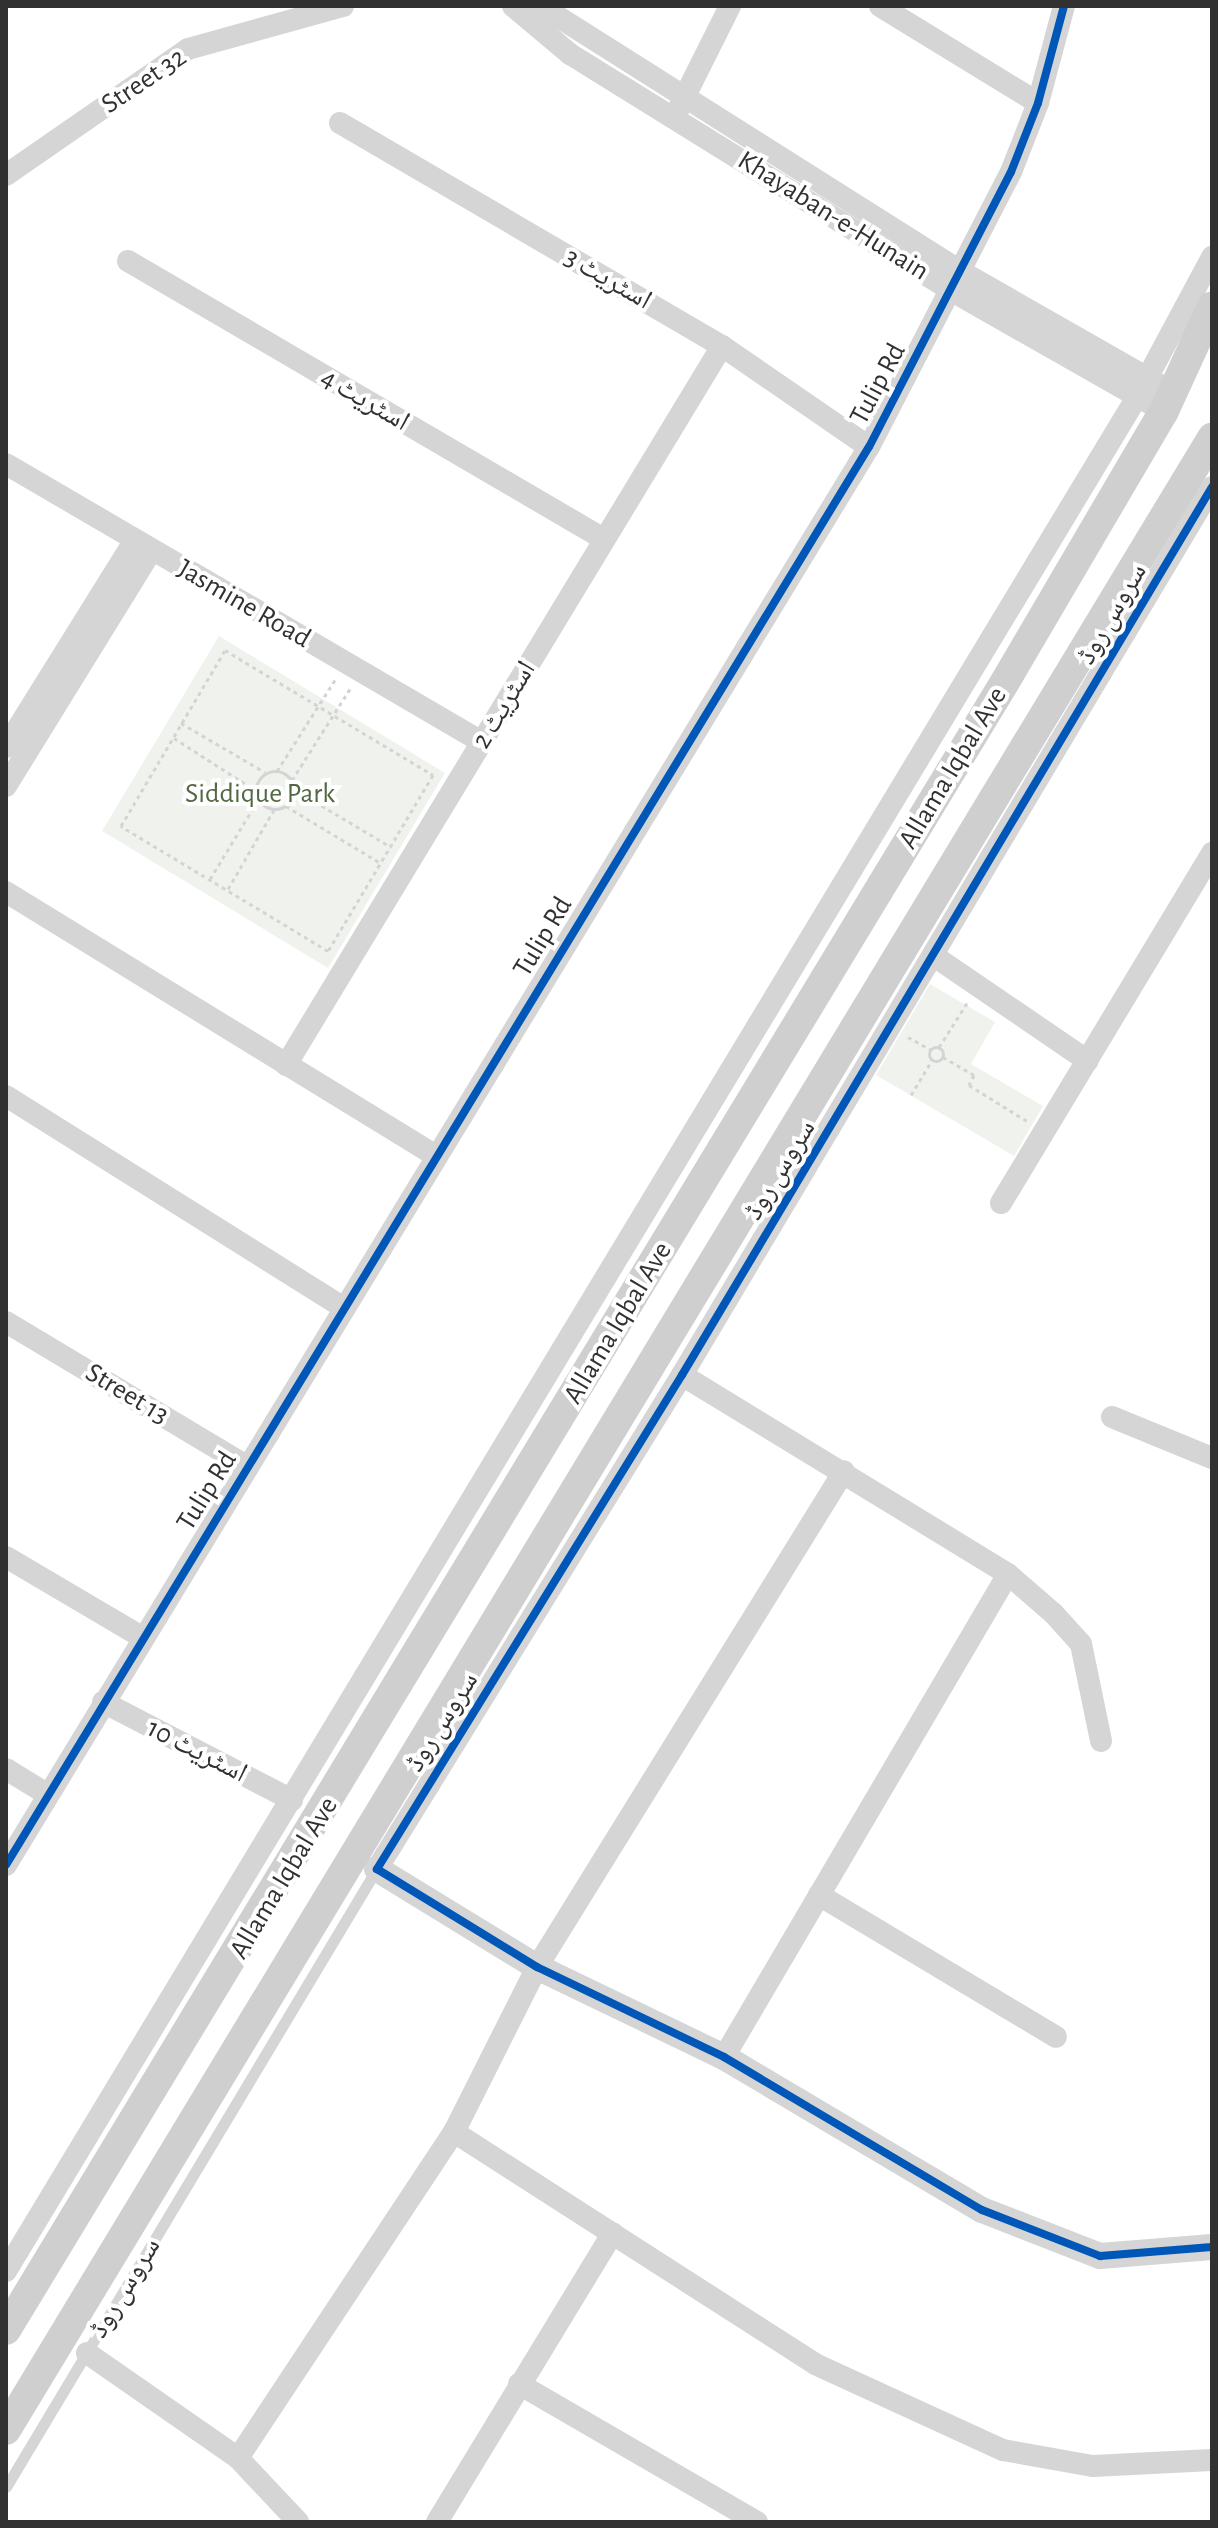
<!DOCTYPE html>
<html>
<head>
<meta charset="utf-8">
<style>
	body { margin:0 }
	#map { position:relative; width:1218px; height:2528px; overflow:hidden; background:#fff; font-family:"Alegreya Sans","Noto Naskh Arabic",sans-serif }
	div>[style] { position:absolute }
	.green>* { inset:0; background:#f0f3ed }
	.path>* { height:3px; margin-top:-1.5px; transform-origin:0; background:repeating-linear-gradient(90deg,#d4d4d4 0 4px,transparent 0 8px) }
	.path>.ring { margin:-1.5px; padding:0; box-sizing:content-box; background:none; border:3px solid #d4d4d4; border-radius:50% }
	.service>* { height:11px; margin:-5.5px; padding:0 5.5px; transform-origin:5.5px; border-radius:5.5px; background:#d5d5d5 }
	.minor>* { height:22px; margin:-11px; padding:0 11px; transform-origin:11px; border-radius:11px; background:#d5d5d5 }
	.tertiary>* { height:26px; margin:-13px; padding:0 13px; transform-origin:13px; border-radius:13px; background:#d5d5d5 }
	.secondary>* { height:30px; margin:-15px; padding:0 15px; transform-origin:15px; border-radius:15px; background:#cfcfcf }
	.cycleway>* { height:8px; margin:-4px; padding:0 4px; transform-origin:4px; border-radius:4px; background:#0057b8 }
	span { translate:-50% -50%; white-space:nowrap; text-align:center; line-height:1.15; -webkit-text-stroke:8px #fff; paint-order:stroke }
	.street-label { font-size:28px; color:#313131 }
	.park-label { font-size:28px; color:#526843 }
	.frame { position:absolute; inset:0; border:8px solid #313131; pointer-events:none }
</style>
</head>
<body>
<div id="map">
	<div class="green">
		<i style="clip-path:polygon(219px 636px,445px 773px,328px 968px,102px 831px)"></i>
		<i style="clip-path:polygon(930px 984px,995px 1022px,971px 1064px,1043px 1106px,1014px 1156px,876px 1075px)"></i>
	</div>
	<div class="path">
		<i style="left:225px;top:650px;width:243px;rotate:31deg"></i>
		<i style="left:433px;top:775px;width:205px;rotate:120.8deg"></i>
		<i style="left:328px;top:951px;width:242px;rotate:-148.9deg"></i>
		<i style="left:121px;top:826px;width:204px;rotate:-59.4deg"></i>
		<i style="left:181px;top:723px;width:97px;rotate:30.3deg"></i>
		<i style="left:174px;top:738px;width:96px;rotate:32.7deg"></i>
		<i class="ring" style="left:256px;top:771px;width:35px;height:35px"></i>
		<i style="left:277px;top:771px;width:108px;rotate:-57.5deg"></i>
		<i style="left:292px;top:780px;width:108px;rotate:-57.5deg"></i>
		<i style="left:294px;top:789px;width:113px;rotate:30.9deg"></i>
		<i style="left:286px;top:806px;width:109px;rotate:31.1deg"></i>
		<i style="left:210px;top:879px;width:92px;rotate:-58.7deg"></i>
		<i style="left:228px;top:889px;width:91px;rotate:-59.8deg"></i>
		<i style="left:908px;top:1037px;width:25px;rotate:29deg"></i>
		<i class="ring" style="left:929px;top:1047px;width:11px;height:11px"></i>
		<i style="left:939px;top:1047px;width:52px;rotate:-57.5deg"></i>
		<i style="left:943px;top:1057px;width:36px;rotate:30deg"></i>
		<i style="left:974px;top:1075px;width:11px;rotate:117deg"></i>
		<i style="left:969px;top:1085px;width:68px;rotate:31.8deg"></i>
		<i style="left:911px;top:1095px;width:41px;rotate:-59deg"></i>
	</div>
	<div class="service">
		<i style="left:6px;top:2487px;width:719px;rotate:-59.05deg"></i>
	</div>
	<div class="minor">
		<i style="left:513px;top:6px;width:75px;rotate:40.1deg"></i>
		<i style="left:570px;top:54px;width:450px;rotate:31.8deg"></i>
		<i style="left:952px;top:291px;width:227px;rotate:29.6deg"></i>
		<i style="left:541px;top:6px;width:498px;rotate:32.3deg"></i>
		<i style="left:962px;top:272px;width:228px;rotate:29.7deg"></i>
		<i style="left:880px;top:6px;width:185px;rotate:31.5deg"></i>
		<i style="left:677px;top:112px;width:119px;rotate:-63.4deg"></i>
		<i style="left:340px;top:123px;width:442px;rotate:30.3deg"></i>
		<i style="left:722px;top:346px;width:178px;rotate:34.5deg"></i>
		<i style="left:6px;top:175px;width:221px;rotate:-34.7deg"></i>
		<i style="left:188px;top:49px;width:161px;rotate:-15.5deg"></i>
		<i style="left:128px;top:261px;width:549px;rotate:30.3deg"></i>
		<i style="left:6px;top:464px;width:551px;rotate:30.29deg"></i>
		<i style="left:6px;top:747px;width:243px;rotate:-58.1deg"></i>
		<i style="left:6px;top:786px;width:276px;rotate:-58.3deg"></i>
		<i style="left:6px;top:892px;width:505px;rotate:31.55deg"></i>
		<i style="left:934px;top:956px;width:186px;rotate:34.3deg"></i>
		<i style="left:286px;top:1065px;width:841px;rotate:-58.77deg"></i>
		<i style="left:6px;top:1096px;width:399px;rotate:32.1deg"></i>
		<i style="left:1001px;top:1203px;width:409px;rotate:-58.9deg"></i>
		<i style="left:6px;top:1322px;width:282px;rotate:30.9deg"></i>
		<i style="left:682px;top:1375px;width:382px;rotate:31.4deg"></i>
		<i style="left:1008px;top:1574px;width:61px;rotate:41deg"></i>
		<i style="left:1054px;top:1614px;width:40px;rotate:48deg"></i>
		<i style="left:1081px;top:1644px;width:99px;rotate:78.3deg"></i>
		<i style="left:1112px;top:1417px;width:108px;rotate:22.3deg"></i>
		<i style="left:6px;top:1557px;width:158px;rotate:30.5deg"></i>
		<i style="left:103px;top:1702px;width:213px;rotate:27.4deg"></i>
		<i style="left:6px;top:1769px;width:48px;rotate:31.4deg"></i>
		<i style="left:6px;top:1865px;width:1660px;rotate:-58.68deg"></i>
		<i style="left:869px;top:447px;width:309px;rotate:-62.7deg"></i>
		<i style="left:1011px;top:172px;width:74px;rotate:-68.6deg"></i>
		<i style="left:1038px;top:103px;width:100px;rotate:-75deg"></i>
		<i style="left:377px;top:1869px;width:581px;rotate:-58.31deg"></i>
		<i style="left:682px;top:1375px;width:1034px;rotate:-59.17deg"></i>
		<i style="left:819px;top:1895px;width:276px;rotate:30.9deg"></i>
		<i style="left:724px;top:2057px;width:560px;rotate:-59.54deg"></i>
		<i style="left:454px;top:2132px;width:429px;rotate:32.7deg"></i>
		<i style="left:815px;top:2364px;width:207px;rotate:24.6deg"></i>
		<i style="left:1003px;top:2450px;width:91px;rotate:10.1deg"></i>
		<i style="left:1093px;top:2466px;width:119px;rotate:-2.9deg"></i>
		<i style="left:6px;top:2271px;width:2189px;rotate:-58.89deg"></i>
		<i style="left:1137px;top:397px;width:159px;rotate:-61.8deg"></i>
		<i style="left:87px;top:2353px;width:184px;rotate:34.8deg"></i>
		<i style="left:238px;top:2458px;width:88px;rotate:46.8deg"></i>
		<i style="left:519px;top:2384px;width:275px;rotate:30.1deg"></i>
		<i style="left:238px;top:2458px;width:391px;rotate:-56.5deg"></i>
		<i style="left:454px;top:2132px;width:185px;rotate:-63.3deg"></i>
		<i style="left:537px;top:1967px;width:583px;rotate:-58.24deg"></i>
		<i style="left:437px;top:2522px;width:338px;rotate:-58.7deg"></i>
	</div>
	<div class="tertiary">
		<i style="left:377px;top:1869px;width:188px;rotate:31.5deg"></i>
		<i style="left:537px;top:1967px;width:208px;rotate:25.7deg"></i>
		<i style="left:724px;top:2057px;width:300px;rotate:30.7deg"></i>
		<i style="left:982px;top:2210px;width:127px;rotate:21.3deg"></i>
		<i style="left:1100px;top:2256px;width:112px;rotate:-4.6deg"></i>
	</div>
	<div class="secondary">
		<i style="left:6px;top:2330px;width:1935px;rotate:-58.78deg"></i>
		<i style="left:1009px;top:675px;width:306px;rotate:-59.6deg"></i>
		<i style="left:1164px;top:411px;width:115px;rotate:-65.4deg"></i>
		<i style="left:6px;top:2430px;width:2329px;rotate:-58.81deg"></i>
	</div>
	<div class="cycleway">
		<i style="left:1212px;top:487px;width:1034px;rotate:120.83deg"></i>
		<i style="left:682px;top:1375px;width:581px;rotate:121.69deg"></i>
		<i style="left:377px;top:1869px;width:188px;rotate:31.5deg"></i>
		<i style="left:537px;top:1967px;width:208px;rotate:25.7deg"></i>
		<i style="left:724px;top:2057px;width:300px;rotate:30.7deg"></i>
		<i style="left:982px;top:2210px;width:127px;rotate:21.3deg"></i>
		<i style="left:1100px;top:2256px;width:112px;rotate:-4.6deg"></i>
		<i style="left:6px;top:1865px;width:1660px;rotate:-58.68deg"></i>
		<i style="left:869px;top:447px;width:309px;rotate:-62.7deg"></i>
		<i style="left:1011px;top:172px;width:74px;rotate:-68.6deg"></i>
		<i style="left:1038px;top:103px;width:100px;rotate:-75deg"></i>
	</div>
	<div class="street-label">
		<span style="left:144px;top:81px;rotate:-34deg">Street 32</span>
		<span style="left:833px;top:216px;rotate:32deg">Khayaban-e-Hunain</span>
		<span style="left:608px;top:279px;rotate:30deg">اسٹریٹ 3</span>
		<span style="left:878px;top:384px;rotate:-62deg">Tulip Rd</span>
		<span style="left:365px;top:400px;rotate:30deg">اسٹریٹ 4</span>
		<span style="left:244px;top:604px;rotate:30deg">Jasmine Road</span>
		<span style="left:1112px;top:614px;rotate:-60deg">سروس روڈ</span>
		<span style="left:504px;top:705px;rotate:-59deg">اسٹریٹ 2</span>
		<span style="left:953px;top:768px;rotate:-59deg">Allama Iqbal Ave</span>
		<span style="left:543px;top:937px;rotate:-59deg">Tulip Rd</span>
		<span style="left:780px;top:1170px;rotate:-59deg">سروس روڈ</span>
		<span style="left:618px;top:1323px;rotate:-59deg">Allama Iqbal Ave</span>
		<span style="left:127px;top:1394px;rotate:31deg">Street 13</span>
		<span style="left:207px;top:1491px;rotate:-58deg">Tulip Rd</span>
		<span style="left:442px;top:1722px;rotate:-58deg">سروس روڈ</span>
		<span style="left:197px;top:1751px;rotate:27deg">اسٹریٹ 10</span>
		<span style="left:284px;top:1878px;rotate:-59deg">Allama Iqbal Ave</span>
		<span style="left:125px;top:2288px;rotate:-59deg">سروس روڈ</span>
	</div>
	<div class="park-label">
		<span style="left:260px;top:794px">Siddique Park</span>
	</div>
	<div class="frame"></div>
</div>
</body>
</html>
